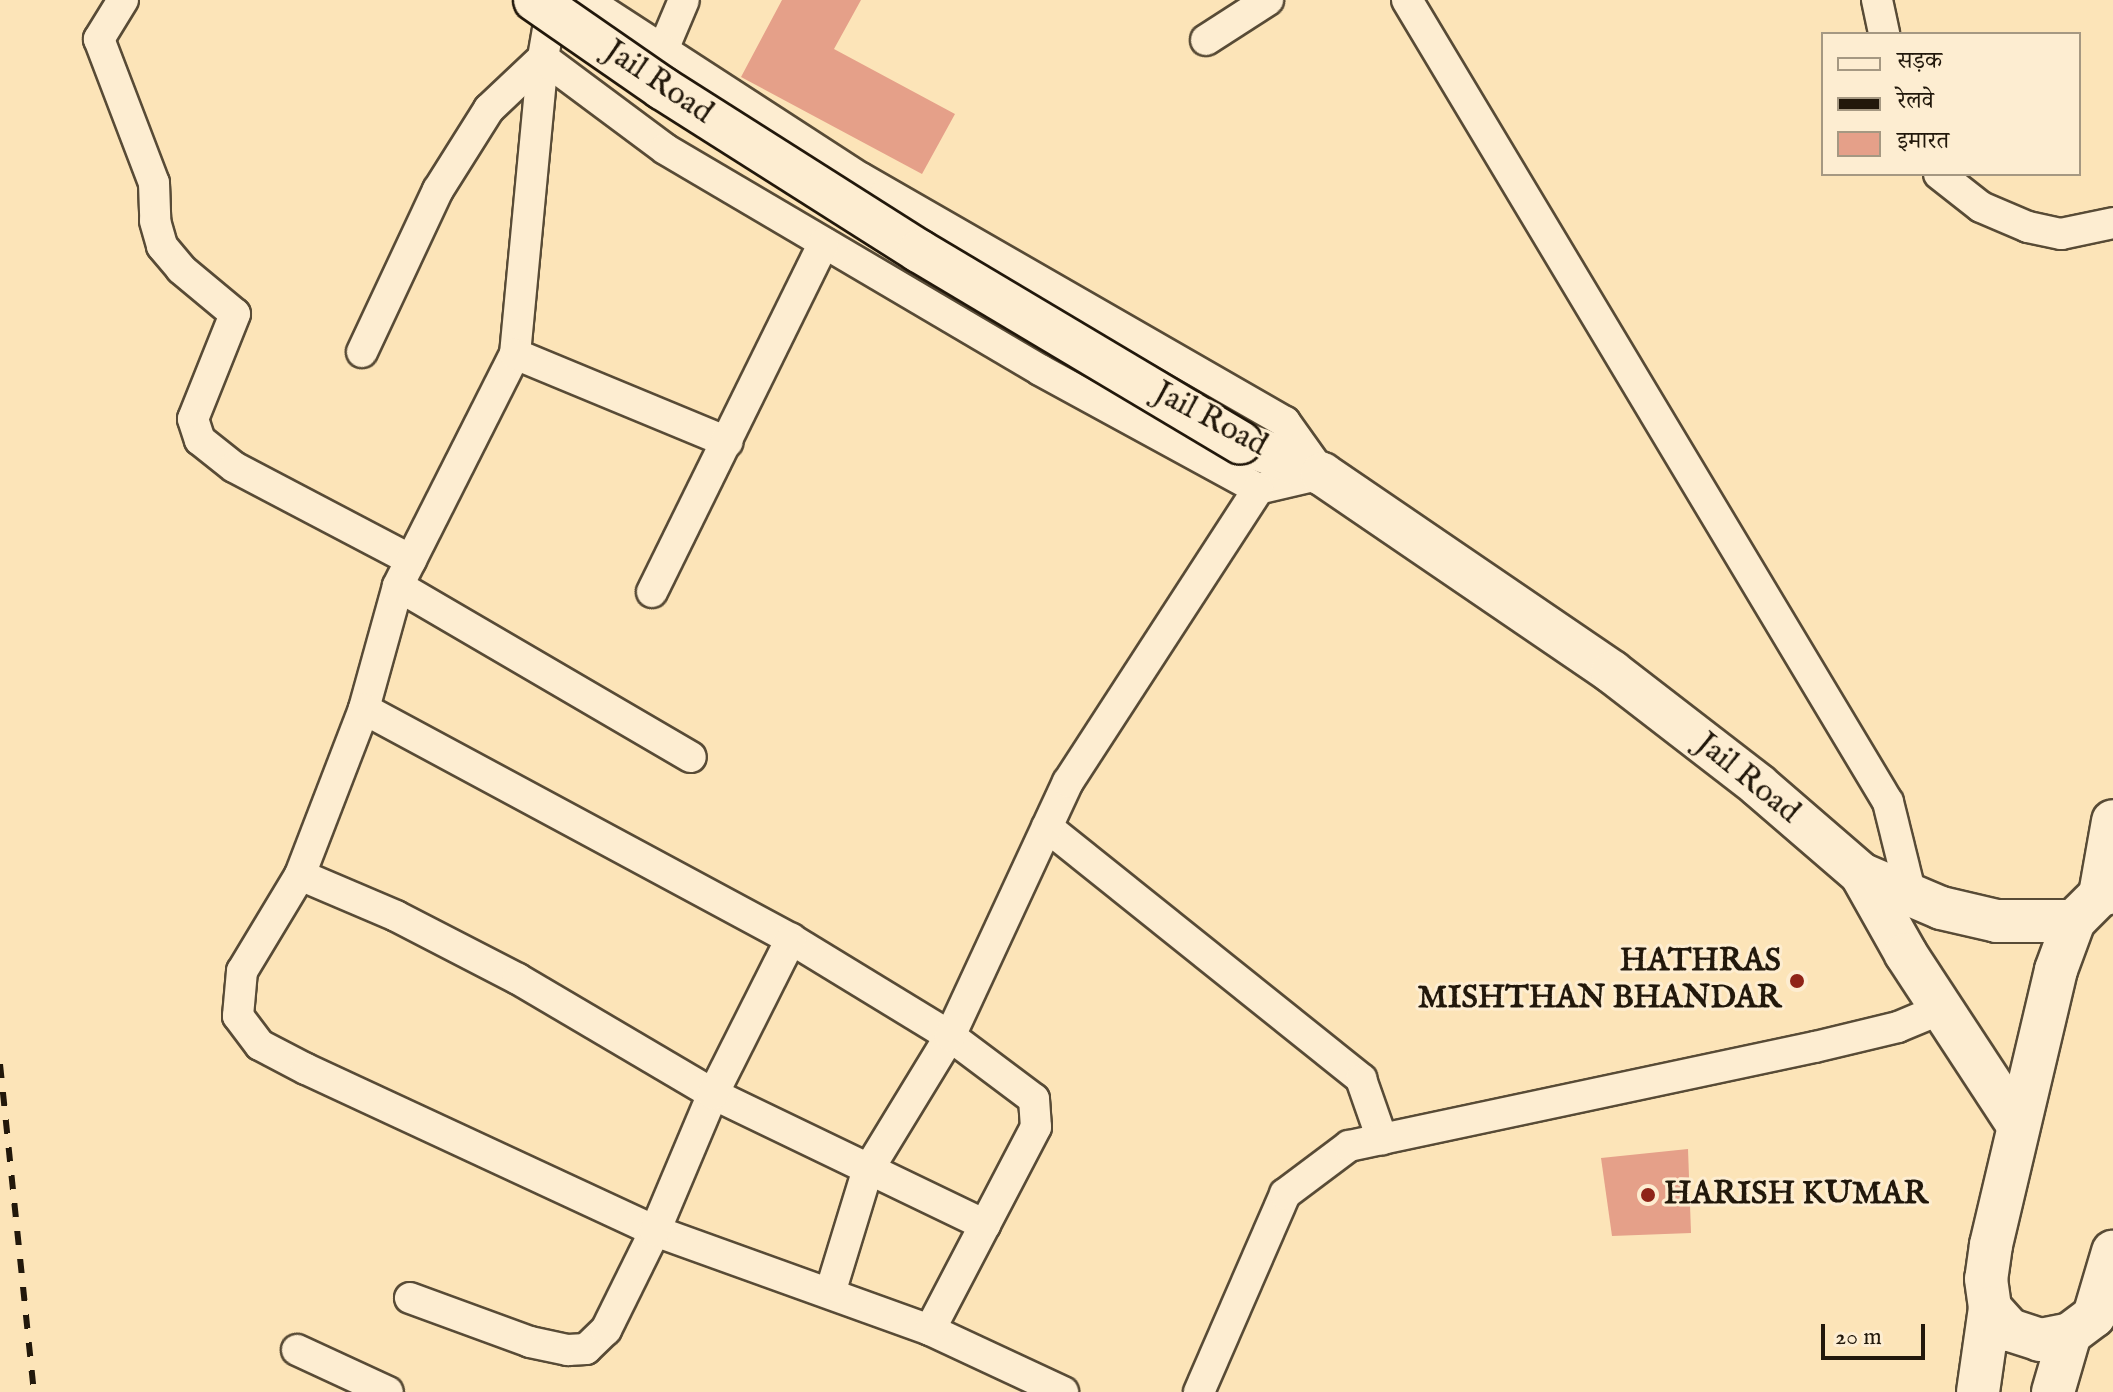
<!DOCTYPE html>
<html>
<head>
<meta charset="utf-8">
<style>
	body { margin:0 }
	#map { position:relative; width:2113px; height:1392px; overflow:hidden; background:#fce4b8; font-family:"IM FELL English","Noto Serif Devanagari",serif }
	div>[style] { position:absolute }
	.building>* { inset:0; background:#e5a089 }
	.roads { filter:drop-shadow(2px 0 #584b36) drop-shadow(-2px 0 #584b36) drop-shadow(0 2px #584b36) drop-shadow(0 -2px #584b36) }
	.street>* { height:30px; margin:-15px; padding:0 15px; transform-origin:15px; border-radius:15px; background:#fdedd1 }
	.secondary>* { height:42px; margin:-21px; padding:0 21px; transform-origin:21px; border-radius:21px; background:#fdedd1 }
	.rail>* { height:6px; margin-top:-3px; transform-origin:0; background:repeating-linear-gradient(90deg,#22180b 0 14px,transparent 0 28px) }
	.bridges { filter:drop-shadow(2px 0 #22180b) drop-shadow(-2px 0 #22180b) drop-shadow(0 2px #22180b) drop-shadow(0 -2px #22180b) }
	.secondary-bridge>* { height:42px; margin:-21px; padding:0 21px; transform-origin:21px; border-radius:21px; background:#fdedd1 }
	.dots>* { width:22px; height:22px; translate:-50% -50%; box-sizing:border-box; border:4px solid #fdedd1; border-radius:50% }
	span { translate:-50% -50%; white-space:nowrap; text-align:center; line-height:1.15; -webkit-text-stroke:6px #fdedd1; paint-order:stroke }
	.street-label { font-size:32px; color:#22180b }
	.poi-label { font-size:32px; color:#22180b; font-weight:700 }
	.right { translate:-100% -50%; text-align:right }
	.left { translate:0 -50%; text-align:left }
	.legend { position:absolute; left:1821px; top:32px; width:260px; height:144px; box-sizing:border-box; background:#fdedd1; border:2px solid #a59882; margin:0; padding:10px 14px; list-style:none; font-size:24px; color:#22180b }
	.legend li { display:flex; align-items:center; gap:16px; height:40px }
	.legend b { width:40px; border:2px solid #a59882 }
	.scale { position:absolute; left:1821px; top:1324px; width:104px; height:36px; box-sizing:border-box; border:4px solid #22180b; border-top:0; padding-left:10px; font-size:24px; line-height:28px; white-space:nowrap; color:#22180b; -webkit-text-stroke:6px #fdedd1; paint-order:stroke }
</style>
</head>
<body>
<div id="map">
	<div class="building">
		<i style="clip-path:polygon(782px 0,861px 0,834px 49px,955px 114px,922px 174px,741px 77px)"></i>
		<i style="clip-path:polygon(1688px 1149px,1691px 1233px,1612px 1236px,1601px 1158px)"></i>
	</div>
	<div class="roads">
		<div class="street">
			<i style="left:123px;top:0;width:46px;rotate:121.6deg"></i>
			<i style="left:99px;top:39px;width:154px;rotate:69.1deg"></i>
			<i style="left:154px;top:183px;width:38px;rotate:88deg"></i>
			<i style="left:155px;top:221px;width:26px;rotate:74deg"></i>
			<i style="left:162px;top:246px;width:30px;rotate:50deg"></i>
			<i style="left:181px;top:269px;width:70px;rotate:39.8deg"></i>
			<i style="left:235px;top:314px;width:113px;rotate:111.8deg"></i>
			<i style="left:193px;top:419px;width:22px;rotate:72deg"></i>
			<i style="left:200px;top:440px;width:43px;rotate:38.5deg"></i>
			<i style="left:234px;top:467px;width:200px;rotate:27.7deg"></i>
			<i style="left:553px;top:0;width:59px;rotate:99.8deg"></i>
			<i style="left:543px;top:58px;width:297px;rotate:95.4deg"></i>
			<i style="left:515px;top:354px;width:260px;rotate:116.8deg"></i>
			<i style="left:398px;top:586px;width:128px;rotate:105.5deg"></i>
			<i style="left:364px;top:709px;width:178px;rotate:111.1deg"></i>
			<i style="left:300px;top:875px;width:112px;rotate:121.1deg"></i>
			<i style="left:242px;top:971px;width:45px;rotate:95.1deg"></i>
			<i style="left:238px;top:1016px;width:36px;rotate:53deg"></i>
			<i style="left:260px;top:1045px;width:52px;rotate:27.6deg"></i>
			<i style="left:306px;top:1069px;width:385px;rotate:24.9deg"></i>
			<i style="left:655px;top:1231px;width:292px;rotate:19.8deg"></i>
			<i style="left:930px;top:1330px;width:147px;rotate:25deg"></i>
			<i style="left:1407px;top:0;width:935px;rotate:59.05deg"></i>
			<i style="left:1888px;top:802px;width:96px;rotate:76.1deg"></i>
			<i style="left:1877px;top:0;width:35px;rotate:78deg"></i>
			<i style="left:1206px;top:40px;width:74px;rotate:-32.8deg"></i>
			<i style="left:662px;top:52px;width:56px;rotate:-67.1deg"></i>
			<i style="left:1939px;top:174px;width:53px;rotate:38.2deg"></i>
			<i style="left:1981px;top:207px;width:51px;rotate:23.1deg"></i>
			<i style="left:2028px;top:227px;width:34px;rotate:12deg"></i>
			<i style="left:2061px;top:234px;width:53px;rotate:-11.9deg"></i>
			<i style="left:362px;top:352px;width:179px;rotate:-64.9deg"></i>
			<i style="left:438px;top:190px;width:96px;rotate:-57.8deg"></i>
			<i style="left:489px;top:109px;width:74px;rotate:-43.4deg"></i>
			<i style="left:543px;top:58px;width:152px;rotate:36.7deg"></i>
			<i style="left:665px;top:149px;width:435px;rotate:30.5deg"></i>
			<i style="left:1040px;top:370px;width:248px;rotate:28.6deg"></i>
			<i style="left:1258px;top:489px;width:66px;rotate:-13.2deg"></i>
			<i style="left:1322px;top:474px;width:64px;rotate:-125.4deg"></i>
			<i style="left:1285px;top:422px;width:490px;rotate:-150.1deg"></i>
			<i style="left:860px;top:178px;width:327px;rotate:-147deg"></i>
			<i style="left:515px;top:354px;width:230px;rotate:22.5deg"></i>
			<i style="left:398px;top:586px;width:339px;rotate:30.3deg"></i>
			<i style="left:652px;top:592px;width:389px;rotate:-63.8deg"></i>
			<i style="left:364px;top:709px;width:485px;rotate:28.3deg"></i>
			<i style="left:791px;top:939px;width:186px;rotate:31.4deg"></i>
			<i style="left:950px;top:1036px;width:105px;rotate:36.9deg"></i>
			<i style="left:1034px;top:1099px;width:28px;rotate:86deg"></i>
			<i style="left:1036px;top:1127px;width:229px;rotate:117.6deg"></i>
			<i style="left:1047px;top:827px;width:403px;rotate:38.7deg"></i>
			<i style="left:1361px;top:1079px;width:64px;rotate:70.7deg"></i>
			<i style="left:300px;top:875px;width:104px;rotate:23.1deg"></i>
			<i style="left:396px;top:916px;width:137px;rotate:27.3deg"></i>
			<i style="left:518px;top:979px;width:226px;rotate:30.5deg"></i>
			<i style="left:713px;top:1094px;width:302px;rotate:25.7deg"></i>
			<i style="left:830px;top:1293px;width:127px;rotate:-73deg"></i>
			<i style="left:867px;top:1172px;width:159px;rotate:-58.6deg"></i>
			<i style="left:950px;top:1036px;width:280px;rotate:-65.1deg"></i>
			<i style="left:1068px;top:782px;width:349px;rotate:-57deg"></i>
			<i style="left:410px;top:1298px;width:128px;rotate:20.1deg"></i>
			<i style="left:530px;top:1342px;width:39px;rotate:12deg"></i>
			<i style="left:568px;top:1350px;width:18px;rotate:-3deg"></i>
			<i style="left:586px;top:1349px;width:28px;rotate:-44deg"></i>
			<i style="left:606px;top:1330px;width:110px;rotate:-63.7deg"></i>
			<i style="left:655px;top:1231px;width:149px;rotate:-67.1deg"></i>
			<i style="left:713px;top:1094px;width:174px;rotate:-63.3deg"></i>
			<i style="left:297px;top:1350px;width:100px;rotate:24.8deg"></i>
			<i style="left:1199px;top:1392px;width:216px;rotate:-66.5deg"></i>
			<i style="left:1285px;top:1194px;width:80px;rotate:-36.9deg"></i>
			<i style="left:1349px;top:1146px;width:476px;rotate:-12deg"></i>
			<i style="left:1815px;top:1047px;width:85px;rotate:-13.5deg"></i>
			<i style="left:1898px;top:1027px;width:47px;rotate:-22.7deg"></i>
		</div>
		<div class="secondary">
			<i style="left:1240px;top:442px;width:88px;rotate:21.3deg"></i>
			<i style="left:1322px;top:474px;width:351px;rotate:34.3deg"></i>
			<i style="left:1612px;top:672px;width:185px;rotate:37.7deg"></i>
			<i style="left:1758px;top:785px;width:136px;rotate:40.8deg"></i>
			<i style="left:1861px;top:874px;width:92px;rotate:60.6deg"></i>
			<i style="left:1906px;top:954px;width:204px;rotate:56.8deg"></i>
			<i style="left:1861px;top:874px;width:87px;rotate:23deg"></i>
			<i style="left:1941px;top:908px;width:57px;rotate:13.1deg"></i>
			<i style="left:1997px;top:921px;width:77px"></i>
			<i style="left:2113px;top:892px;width:13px;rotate:167deg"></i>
			<i style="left:2100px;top:895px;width:37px;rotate:135deg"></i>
			<i style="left:2074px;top:921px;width:52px;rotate:110.2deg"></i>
			<i style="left:2056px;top:970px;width:283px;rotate:103.3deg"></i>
			<i style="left:1991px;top:1245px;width:34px;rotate:98deg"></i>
			<i style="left:1986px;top:1279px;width:29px;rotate:82deg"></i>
			<i style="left:1990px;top:1308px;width:30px;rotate:48deg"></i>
			<i style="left:2010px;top:1330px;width:32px;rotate:18deg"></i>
			<i style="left:2040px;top:1340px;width:31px;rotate:-11deg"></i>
			<i style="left:2070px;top:1334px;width:30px;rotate:-37deg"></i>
			<i style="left:2094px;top:1316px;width:67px;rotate:-73.5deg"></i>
			<i style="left:2100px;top:895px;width:75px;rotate:-80deg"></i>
			<i style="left:1978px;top:1392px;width:85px;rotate:-81.9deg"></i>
			<i style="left:2053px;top:1392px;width:60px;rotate:-73.7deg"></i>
		</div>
	</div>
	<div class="rail">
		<i style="left:0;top:1064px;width:330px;rotate:84.1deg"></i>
	</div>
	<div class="bridges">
		<div class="secondary-bridge">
			<i style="left:535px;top:0;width:155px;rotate:34.7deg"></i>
			<i style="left:662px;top:88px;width:304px;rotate:32.4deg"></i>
			<i style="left:919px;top:251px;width:374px;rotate:30.8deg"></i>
		</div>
	</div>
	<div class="dots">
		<i style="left:1797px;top:981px;background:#8f2418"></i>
		<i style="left:1648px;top:1195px;background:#8f2418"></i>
	</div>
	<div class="street-label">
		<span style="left:658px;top:83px;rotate:34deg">Jail Road</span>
		<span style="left:1210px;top:420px;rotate:28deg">Jail Road</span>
		<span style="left:1747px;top:779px;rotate:39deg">Jail Road</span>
	</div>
	<div class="poi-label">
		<span class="right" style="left:1781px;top:981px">HATHRAS<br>MISHTHAN BHANDAR</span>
		<span class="left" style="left:1664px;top:1195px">HARISH KUMAR</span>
	</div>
	<ul class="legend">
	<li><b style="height:10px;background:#fdedd1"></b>सड़क</li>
	<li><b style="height:10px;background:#22180b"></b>रेलवे</li>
	<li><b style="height:22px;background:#e5a089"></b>इमारत</li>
	</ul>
	<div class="scale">20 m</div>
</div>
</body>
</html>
